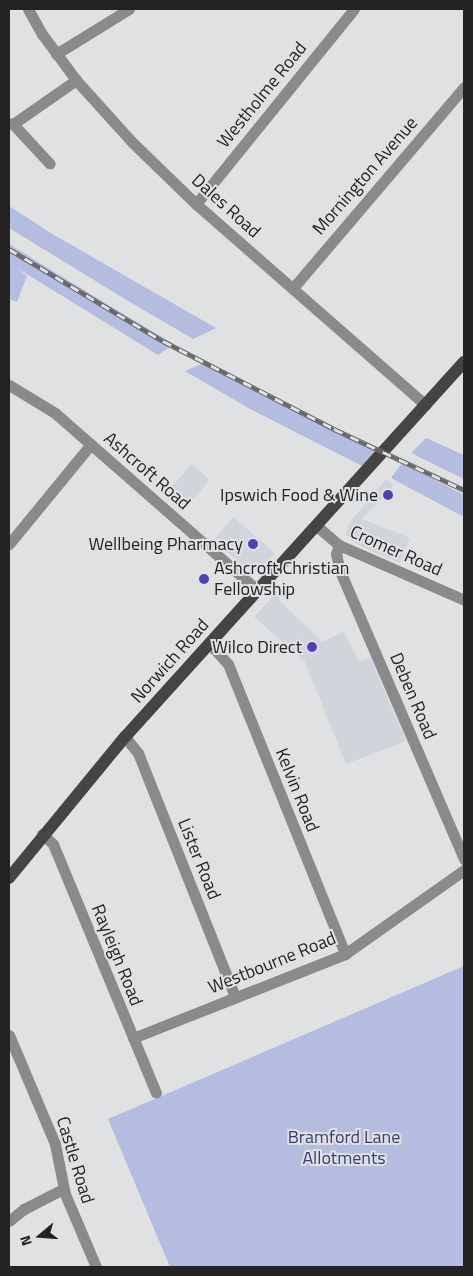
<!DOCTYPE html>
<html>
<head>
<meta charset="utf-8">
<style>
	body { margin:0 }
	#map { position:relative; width:473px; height:1276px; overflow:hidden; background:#e0e1e2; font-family:"Titillium Web",sans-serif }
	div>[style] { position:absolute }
	.built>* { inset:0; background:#d2d4dc }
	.green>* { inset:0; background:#b4bddf }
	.minor>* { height:11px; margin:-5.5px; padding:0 5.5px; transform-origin:5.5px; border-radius:5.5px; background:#8a8a8a }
	.major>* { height:12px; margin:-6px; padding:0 6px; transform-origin:6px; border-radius:6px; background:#454444 }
	.rail>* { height:5px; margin-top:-2.5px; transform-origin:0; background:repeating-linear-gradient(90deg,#e0e1e2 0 9px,#666667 0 18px); box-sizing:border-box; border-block:1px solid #666667 }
	.dots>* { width:14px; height:14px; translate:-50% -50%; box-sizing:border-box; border:2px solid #e0e1e2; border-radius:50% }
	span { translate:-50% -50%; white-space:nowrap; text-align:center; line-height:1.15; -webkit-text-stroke:4px #e0e1e2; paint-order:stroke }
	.street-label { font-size:18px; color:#232323 }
	.poi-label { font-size:18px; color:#232323 }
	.right { translate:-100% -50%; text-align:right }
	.left { translate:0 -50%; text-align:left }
	.park-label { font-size:18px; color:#353e75 }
	.frame { position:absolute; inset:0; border:10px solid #232323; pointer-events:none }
	.north { position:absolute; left:15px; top:1211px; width:50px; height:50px; -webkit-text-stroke:4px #e0e1e2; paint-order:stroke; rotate:252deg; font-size:14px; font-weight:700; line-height:20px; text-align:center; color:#232323 }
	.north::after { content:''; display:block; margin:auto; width:18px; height:22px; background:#232323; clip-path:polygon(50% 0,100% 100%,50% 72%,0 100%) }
</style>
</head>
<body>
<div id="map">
	<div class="built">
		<i style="clip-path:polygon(192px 464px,210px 480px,182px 512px,164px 495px)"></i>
		<i style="clip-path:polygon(386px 479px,394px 485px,362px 519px,410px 538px,400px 563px,358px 545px,346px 535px,349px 523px)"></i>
		<i style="clip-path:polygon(233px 517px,275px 553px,259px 569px,247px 569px,214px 540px)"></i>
		<i style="clip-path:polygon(278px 591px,280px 601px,322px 642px,343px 632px,360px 662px,370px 657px,406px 741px,346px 764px,305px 662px,254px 617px)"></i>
	</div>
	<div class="green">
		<i style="clip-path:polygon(9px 206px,54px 235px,216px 328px,193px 339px,125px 299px,9px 228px)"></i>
		<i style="clip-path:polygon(9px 244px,118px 311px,174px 344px,158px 355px,17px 268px,27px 276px,17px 302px,9px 299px)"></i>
		<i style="clip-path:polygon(206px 362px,296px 411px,378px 451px,364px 467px,250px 409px,185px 371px)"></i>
		<i style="clip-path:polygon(426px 438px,464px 455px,464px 479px,411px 453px)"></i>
		<i style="clip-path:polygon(402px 463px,464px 495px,464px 517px,391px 478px)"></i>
		<i style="clip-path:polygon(464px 966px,464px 1267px,170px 1267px,108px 1119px)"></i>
	</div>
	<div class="minor">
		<i style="left:28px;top:9px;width:29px;rotate:61deg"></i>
		<i style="left:42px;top:34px;width:57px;rotate:53.5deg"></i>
		<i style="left:76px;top:80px;width:85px;rotate:47.9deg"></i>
		<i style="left:133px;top:143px;width:88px;rotate:44.1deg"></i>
		<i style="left:196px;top:204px;width:305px;rotate:41.2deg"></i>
		<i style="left:56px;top:54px;width:86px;rotate:-31.7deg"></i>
		<i style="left:9px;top:123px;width:4px;rotate:14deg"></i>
		<i style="left:13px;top:124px;width:77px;rotate:-34.9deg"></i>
		<i style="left:13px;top:124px;width:54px;rotate:47.2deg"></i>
		<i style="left:196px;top:204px;width:251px;rotate:-51deg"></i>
		<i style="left:293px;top:288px;width:264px;rotate:-49.6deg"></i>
		<i style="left:9px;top:385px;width:54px;rotate:31.3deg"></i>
		<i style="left:55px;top:413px;width:269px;rotate:41.2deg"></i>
		<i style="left:318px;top:527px;width:28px;rotate:41deg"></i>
		<i style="left:339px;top:545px;width:137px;rotate:23.7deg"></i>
		<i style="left:9px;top:544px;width:129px;rotate:-50.6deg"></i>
		<i style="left:339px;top:545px;width:9px;rotate:108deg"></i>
		<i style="left:336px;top:554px;width:17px;rotate:77deg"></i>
		<i style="left:340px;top:571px;width:314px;rotate:66.7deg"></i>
		<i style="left:210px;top:644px;width:27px;rotate:48deg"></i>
		<i style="left:228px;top:664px;width:313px;rotate:68deg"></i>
		<i style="left:125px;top:737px;width:21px;rotate:51deg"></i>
		<i style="left:138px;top:753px;width:263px;rotate:68.3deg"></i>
		<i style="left:42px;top:834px;width:15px;rotate:42deg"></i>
		<i style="left:53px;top:844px;width:269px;rotate:67.5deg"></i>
		<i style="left:9px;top:1035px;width:118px;rotate:67.1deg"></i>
		<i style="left:55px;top:1144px;width:51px;rotate:78.7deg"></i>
		<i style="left:65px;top:1194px;width:79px;rotate:67deg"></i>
		<i style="left:133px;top:1038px;width:228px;rotate:-21.6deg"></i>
		<i style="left:345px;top:954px;width:146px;rotate:-35.2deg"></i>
		<i style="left:9px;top:1221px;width:19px;rotate:-39deg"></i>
		<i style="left:24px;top:1209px;width:44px;rotate:-27.1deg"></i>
	</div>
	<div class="major">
		<i style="left:9px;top:878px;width:183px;rotate:-50.6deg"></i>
		<i style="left:125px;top:737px;width:506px;rotate:-47.89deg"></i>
	</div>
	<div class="rail">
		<i style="left:9px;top:249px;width:179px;rotate:30.9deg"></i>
		<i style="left:163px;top:341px;width:192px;rotate:27.2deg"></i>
		<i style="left:334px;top:429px;width:144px;rotate:25.1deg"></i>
	</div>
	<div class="dots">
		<i style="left:388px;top:495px;background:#5041b9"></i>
		<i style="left:253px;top:544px;background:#5041b9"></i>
		<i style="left:204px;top:579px;background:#5041b9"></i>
		<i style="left:312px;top:647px;background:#5041b9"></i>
	</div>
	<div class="street-label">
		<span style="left:262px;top:95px;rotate:-51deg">Westholme Road</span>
		<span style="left:365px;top:176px;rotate:-49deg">Mornington Avenue</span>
		<span style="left:226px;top:206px;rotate:42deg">Dales Road</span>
		<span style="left:147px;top:471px;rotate:41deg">Ashcroft Road</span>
		<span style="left:396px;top:551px;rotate:24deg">Cromer Road</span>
		<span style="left:170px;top:661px;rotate:-48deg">Norwich Road</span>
		<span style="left:413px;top:696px;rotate:67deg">Deben Road</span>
		<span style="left:297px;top:790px;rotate:68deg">Kelvin Road</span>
		<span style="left:199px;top:859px;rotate:68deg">Lister Road</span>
		<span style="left:117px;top:955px;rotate:68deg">Rayleigh Road</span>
		<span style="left:272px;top:963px;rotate:-22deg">Westbourne Road</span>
		<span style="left:75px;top:1160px;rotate:73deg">Castle Road</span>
	</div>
	<div class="poi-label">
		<span class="right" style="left:378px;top:495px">Ipswich Food &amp; Wine</span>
		<span class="right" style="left:243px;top:544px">Wellbeing Pharmacy</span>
		<span class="left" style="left:214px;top:579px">Ashcroft Christian<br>Fellowship</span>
		<span class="right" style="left:302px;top:647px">Wilco Direct</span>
	</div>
	<div class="park-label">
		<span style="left:344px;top:1148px">Bramford Lane<br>Allotments</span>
	</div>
	<div class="frame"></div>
	<div class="north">N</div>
</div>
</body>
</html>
